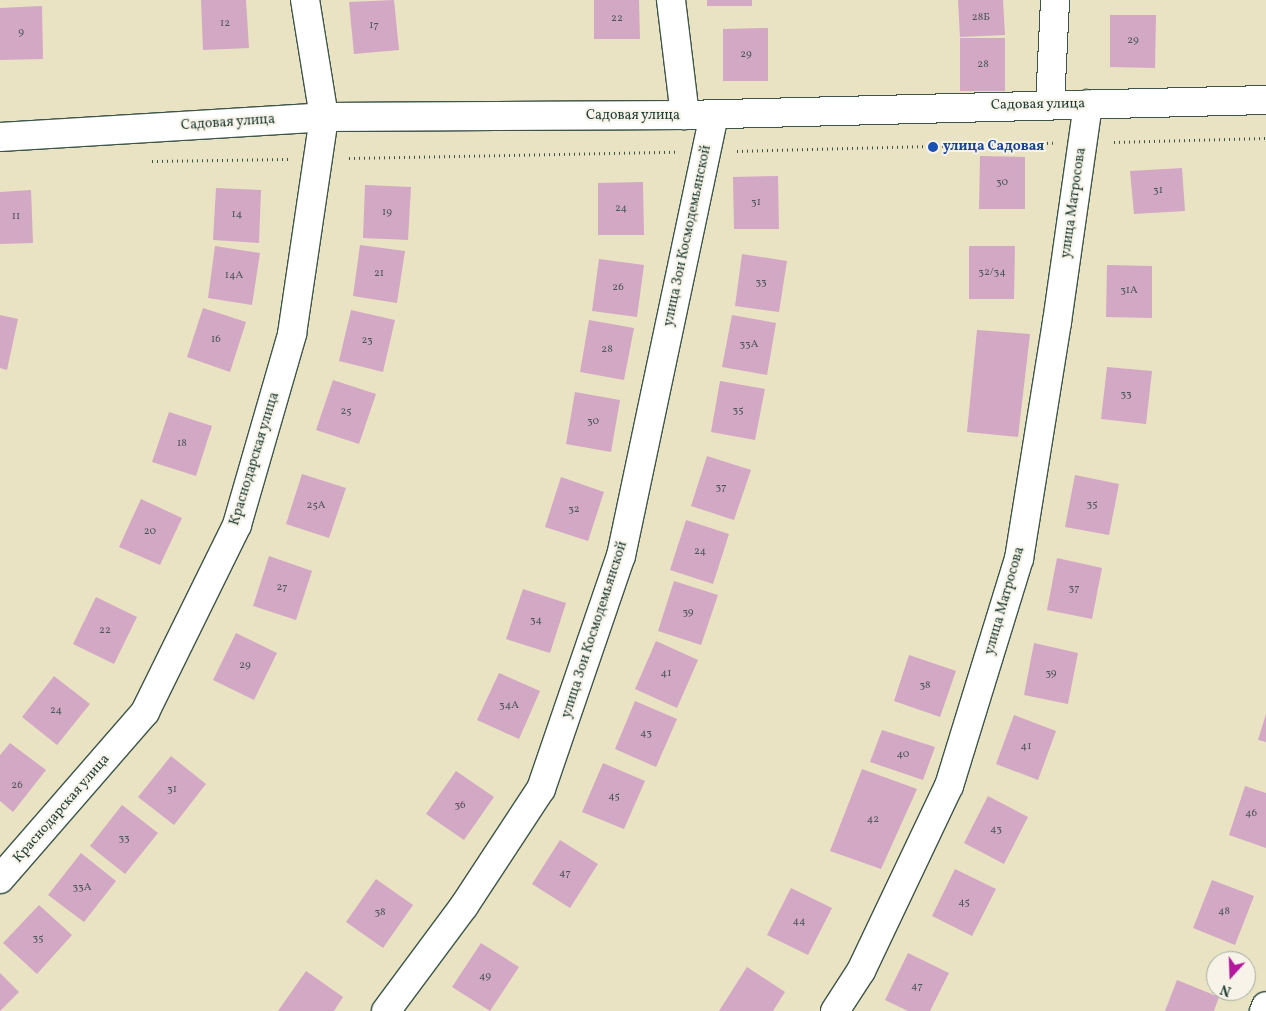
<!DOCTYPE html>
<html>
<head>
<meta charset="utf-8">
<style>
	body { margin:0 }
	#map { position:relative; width:1266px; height:1011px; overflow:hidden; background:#e9e3c3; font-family:Vollkorn,serif }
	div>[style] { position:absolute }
	.building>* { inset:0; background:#d3a8c5 }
	.path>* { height:3px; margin-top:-1.5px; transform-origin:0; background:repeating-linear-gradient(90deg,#3d5649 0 1px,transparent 0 5px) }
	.roads { filter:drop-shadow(1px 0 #3d5649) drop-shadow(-1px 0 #3d5649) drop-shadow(0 1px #3d5649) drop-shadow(0 -1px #3d5649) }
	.minor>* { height:28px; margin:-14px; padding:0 14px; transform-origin:14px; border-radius:14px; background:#fff }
	.dots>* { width:14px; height:14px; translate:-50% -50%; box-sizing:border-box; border:2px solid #f7f3e8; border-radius:50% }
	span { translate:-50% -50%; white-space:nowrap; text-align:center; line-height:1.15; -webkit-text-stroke:4px #f7f3e8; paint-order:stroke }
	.number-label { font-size:11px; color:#4c5858 }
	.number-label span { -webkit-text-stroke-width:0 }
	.street-label { font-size:14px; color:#1f3d34 }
	.transit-label { font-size:14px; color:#164399; font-weight:700 }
	.left { translate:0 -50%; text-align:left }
	.north { position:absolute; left:1206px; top:951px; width:50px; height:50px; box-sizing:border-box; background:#f7f3e8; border:1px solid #a1aaa0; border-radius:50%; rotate:200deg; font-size:14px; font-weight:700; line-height:20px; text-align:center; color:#1f3d34 }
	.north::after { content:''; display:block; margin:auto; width:18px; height:22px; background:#b5179e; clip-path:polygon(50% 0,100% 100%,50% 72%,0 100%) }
</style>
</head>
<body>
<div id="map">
	<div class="building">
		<i style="clip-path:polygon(201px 0,246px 0,249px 48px,203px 50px)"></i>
		<i style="clip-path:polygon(394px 0,399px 50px,354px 54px,349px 2px)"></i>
		<i style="clip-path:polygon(594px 0,639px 0,640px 39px,594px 39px)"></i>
		<i style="clip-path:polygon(707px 0,752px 0,752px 6px,707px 6px)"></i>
		<i style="clip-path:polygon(958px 0,1003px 0,1005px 35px,960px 37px)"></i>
		<i style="clip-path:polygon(42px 6px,43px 59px,0 60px,0 8px)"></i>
		<i style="clip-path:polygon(1110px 15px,1156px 15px,1155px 68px,1110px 67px)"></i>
		<i style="clip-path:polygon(768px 28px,768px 81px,723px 81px,723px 29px)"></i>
		<i style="clip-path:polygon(960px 38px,1005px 38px,1005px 91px,960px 91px)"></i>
		<i style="clip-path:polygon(980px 156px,1025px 157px,1025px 209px,979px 209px)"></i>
		<i style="clip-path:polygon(1182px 168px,1185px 211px,1134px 214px,1130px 171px)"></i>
		<i style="clip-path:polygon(778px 176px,779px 229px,734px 229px,733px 177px)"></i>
		<i style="clip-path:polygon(643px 182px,644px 235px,598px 235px,598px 183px)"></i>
		<i style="clip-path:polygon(365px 185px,411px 187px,408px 240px,363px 238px)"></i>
		<i style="clip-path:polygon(216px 188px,261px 190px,259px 243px,213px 240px)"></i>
		<i style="clip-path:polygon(31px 190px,33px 243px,0 244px,0 192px)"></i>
		<i style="clip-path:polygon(360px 245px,405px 251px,397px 303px,353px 296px)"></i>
		<i style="clip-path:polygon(215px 246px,260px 253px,252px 305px,208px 298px)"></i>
		<i style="clip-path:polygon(969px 246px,1015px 246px,1014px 299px,969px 299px)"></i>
		<i style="clip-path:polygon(742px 254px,787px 261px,779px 312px,735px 306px)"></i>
		<i style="clip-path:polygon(599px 259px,644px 265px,637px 317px,592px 311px)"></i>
		<i style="clip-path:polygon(1107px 265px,1152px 266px,1152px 318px,1106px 317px)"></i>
		<i style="clip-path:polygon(203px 308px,246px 322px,230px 372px,187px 357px)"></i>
		<i style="clip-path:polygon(351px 310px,395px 320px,383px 372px,339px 361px)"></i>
		<i style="clip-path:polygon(0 315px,18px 319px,7px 370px,0 368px)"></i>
		<i style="clip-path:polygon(732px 315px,776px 323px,767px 375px,722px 367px)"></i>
		<i style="clip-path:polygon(589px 320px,634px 328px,624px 380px,580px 372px)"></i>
		<i style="clip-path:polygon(977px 330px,1030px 334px,1018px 437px,967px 432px)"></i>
		<i style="clip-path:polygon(1107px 367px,1152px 371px,1146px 424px,1101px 419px)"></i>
		<i style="clip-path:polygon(333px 380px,376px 394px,359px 444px,316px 430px)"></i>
		<i style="clip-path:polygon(720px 381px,765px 389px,755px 440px,711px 432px)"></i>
		<i style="clip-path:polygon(575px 392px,620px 400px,611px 452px,566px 444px)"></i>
		<i style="clip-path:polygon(169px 412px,212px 426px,196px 476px,152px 462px)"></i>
		<i style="clip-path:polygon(707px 456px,751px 470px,734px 520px,691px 506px)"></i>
		<i style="clip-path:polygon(302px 474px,346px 488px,329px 538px,286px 524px)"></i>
		<i style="clip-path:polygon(1075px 475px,1119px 484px,1109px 535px,1065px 527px)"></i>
		<i style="clip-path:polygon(561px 477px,604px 492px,588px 541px,545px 527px)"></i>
		<i style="clip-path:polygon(141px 499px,182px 518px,160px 565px,119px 547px)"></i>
		<i style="clip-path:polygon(686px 520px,729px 534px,713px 584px,670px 570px)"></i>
		<i style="clip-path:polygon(269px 556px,312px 571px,296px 620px,253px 606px)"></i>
		<i style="clip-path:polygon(1057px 558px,1102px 568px,1092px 619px,1047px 610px)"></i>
		<i style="clip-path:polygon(674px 581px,718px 595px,701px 645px,658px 631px)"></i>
		<i style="clip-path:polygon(523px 589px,566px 603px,550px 653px,506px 639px)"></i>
		<i style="clip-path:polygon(96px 597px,137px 617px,114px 664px,73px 644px)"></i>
		<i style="clip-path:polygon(236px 633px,277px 653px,254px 700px,213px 680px)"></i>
		<i style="clip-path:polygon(656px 641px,698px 660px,677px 708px,635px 689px)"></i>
		<i style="clip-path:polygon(1034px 643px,1078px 653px,1068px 704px,1024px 695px)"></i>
		<i style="clip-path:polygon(909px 655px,956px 671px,940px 717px,894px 701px)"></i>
		<i style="clip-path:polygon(499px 673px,540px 691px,519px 739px,477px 720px)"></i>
		<i style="clip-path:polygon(54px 676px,90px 704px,57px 745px,22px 717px)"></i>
		<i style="clip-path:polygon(635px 701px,677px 719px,656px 767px,615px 749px)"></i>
		<i style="clip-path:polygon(1266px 714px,1266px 742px,1258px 740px)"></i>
		<i style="clip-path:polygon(1014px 715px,1056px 731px,1038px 780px,996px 764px)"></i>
		<i style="clip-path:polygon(882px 730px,935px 747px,923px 780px,870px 762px)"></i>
		<i style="clip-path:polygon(10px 743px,46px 770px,13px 812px,0 801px,0 755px)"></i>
		<i style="clip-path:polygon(171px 756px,206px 784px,174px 825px,138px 797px)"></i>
		<i style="clip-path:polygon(603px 763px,645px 781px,624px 829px,582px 812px)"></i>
		<i style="clip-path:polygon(862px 769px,917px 789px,881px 869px,830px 851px)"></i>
		<i style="clip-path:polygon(456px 771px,494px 797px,464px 840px,426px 814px)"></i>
		<i style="clip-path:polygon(1245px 786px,1266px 793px,1266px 848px,1229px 835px)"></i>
		<i style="clip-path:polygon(988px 796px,1028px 817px,1004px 864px,964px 843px)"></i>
		<i style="clip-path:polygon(122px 805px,158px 833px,125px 874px,90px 846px)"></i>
		<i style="clip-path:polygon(560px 840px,598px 864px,570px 908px,532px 884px)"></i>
		<i style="clip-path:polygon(81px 853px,116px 881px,84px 922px,48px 895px)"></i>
		<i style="clip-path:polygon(955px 869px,996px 889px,972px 936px,932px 916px)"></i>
		<i style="clip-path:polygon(376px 879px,413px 905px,383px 948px,346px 922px)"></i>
		<i style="clip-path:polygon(1212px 880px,1254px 896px,1235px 945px,1193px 928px)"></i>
		<i style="clip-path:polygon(791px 888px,832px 908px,808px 955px,767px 935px)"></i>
		<i style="clip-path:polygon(39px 905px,72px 935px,37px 974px,3px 943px)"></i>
		<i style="clip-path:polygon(481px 943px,519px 967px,490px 1011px,452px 987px)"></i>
		<i style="clip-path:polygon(908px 953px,949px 973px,930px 1011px,908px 1011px,885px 1000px)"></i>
		<i style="clip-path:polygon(747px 967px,785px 992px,773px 1011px,719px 1011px)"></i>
		<i style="clip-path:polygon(306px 971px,343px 997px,334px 1011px,278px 1011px)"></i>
		<i style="clip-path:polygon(0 973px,19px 992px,0 1011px)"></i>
		<i style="clip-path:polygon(1177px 980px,1219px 997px,1214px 1011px,1165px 1011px)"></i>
	</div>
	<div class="path">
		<i style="left:1114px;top:142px;width:152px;rotate:-1.5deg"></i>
		<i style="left:737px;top:151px;width:316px;rotate:-1.5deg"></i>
		<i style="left:349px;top:158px;width:327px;rotate:-1.1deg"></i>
		<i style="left:152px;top:161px;width:136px;rotate:-0.8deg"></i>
	</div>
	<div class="roads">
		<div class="minor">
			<i style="left:671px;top:0;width:116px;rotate:83.1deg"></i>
			<i style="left:1050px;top:104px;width:104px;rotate:-87.2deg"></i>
			<i style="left:0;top:137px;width:325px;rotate:-3.5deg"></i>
			<i style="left:324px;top:117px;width:361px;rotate:-0.3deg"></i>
			<i style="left:685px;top:115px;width:581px;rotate:-1.48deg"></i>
			<i style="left:0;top:879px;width:221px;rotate:-49deg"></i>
			<i style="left:145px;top:712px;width:208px;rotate:-63.8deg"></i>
			<i style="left:237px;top:525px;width:199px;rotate:-73.9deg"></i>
			<i style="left:292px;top:334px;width:219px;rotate:-81.6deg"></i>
			<i style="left:324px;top:117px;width:119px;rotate:-99.2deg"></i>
			<i style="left:386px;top:1011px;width:131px;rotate:-53.4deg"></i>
			<i style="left:464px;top:906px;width:140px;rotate:-56.7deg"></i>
			<i style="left:541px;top:789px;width:246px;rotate:-71.1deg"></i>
			<i style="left:621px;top:556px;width:451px;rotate:-78.1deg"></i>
			<i style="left:835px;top:1011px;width:48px;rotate:-57deg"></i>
			<i style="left:861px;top:971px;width:205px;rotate:-64.6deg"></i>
			<i style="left:949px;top:786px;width:238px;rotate:-72.9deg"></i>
			<i style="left:1019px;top:559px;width:240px;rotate:-80.9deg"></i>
			<i style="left:1057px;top:322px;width:220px;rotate:-81.9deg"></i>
			<i style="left:1264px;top:1011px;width:5px;rotate:-68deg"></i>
		</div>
	</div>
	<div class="dots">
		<i style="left:933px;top:147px;background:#1a4fb4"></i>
	</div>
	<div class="number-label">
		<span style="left:981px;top:18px">28Б</span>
		<span style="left:617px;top:19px">22</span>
		<span style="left:225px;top:24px">12</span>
		<span style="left:374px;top:26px">17</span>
		<span style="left:21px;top:33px">9</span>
		<span style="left:1133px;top:41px">29</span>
		<span style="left:746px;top:55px">29</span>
		<span style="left:983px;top:65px">28</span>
		<span style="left:1002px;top:183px">30</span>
		<span style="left:1158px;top:191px">31</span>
		<span style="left:756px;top:203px">31</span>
		<span style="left:621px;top:209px">24</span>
		<span style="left:387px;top:213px">19</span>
		<span style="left:237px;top:215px">14</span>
		<span style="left:16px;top:217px">11</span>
		<span style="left:992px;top:273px">32/34</span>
		<span style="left:379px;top:274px">21</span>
		<span style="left:234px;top:276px">14А</span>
		<span style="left:761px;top:283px">33</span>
		<span style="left:618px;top:288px">26</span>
		<span style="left:1129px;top:291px">31А</span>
		<span style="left:216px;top:340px">16</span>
		<span style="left:367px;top:341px">23</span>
		<span style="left:749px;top:345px">33А</span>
		<span style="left:607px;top:350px">28</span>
		<span style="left:1126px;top:395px">33</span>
		<span style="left:738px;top:411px">35</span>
		<span style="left:346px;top:412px">25</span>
		<span style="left:593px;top:422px">30</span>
		<span style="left:182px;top:444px">18</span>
		<span style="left:721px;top:488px">37</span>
		<span style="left:1092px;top:505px">35</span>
		<span style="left:316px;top:506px">25А</span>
		<span style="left:574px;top:510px">32</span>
		<span style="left:150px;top:532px">20</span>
		<span style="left:700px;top:552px">24</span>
		<span style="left:282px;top:588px">27</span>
		<span style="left:1074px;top:589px">37</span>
		<span style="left:688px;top:613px">39</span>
		<span style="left:536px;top:621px">34</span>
		<span style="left:105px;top:631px">22</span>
		<span style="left:245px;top:666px">29</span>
		<span style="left:666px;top:674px">41</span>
		<span style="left:1051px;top:674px">39</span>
		<span style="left:925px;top:686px">38</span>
		<span style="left:509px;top:706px">34А</span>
		<span style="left:56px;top:711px">24</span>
		<span style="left:646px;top:734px">43</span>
		<span style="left:1026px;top:747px">41</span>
		<span style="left:903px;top:755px">40</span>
		<span style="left:17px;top:786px">26</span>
		<span style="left:172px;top:790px">31</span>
		<span style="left:614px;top:797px">45</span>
		<span style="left:460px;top:806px">36</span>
		<span style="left:1251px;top:814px">46</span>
		<span style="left:873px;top:820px">42</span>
		<span style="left:996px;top:830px">43</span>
		<span style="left:124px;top:839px">33</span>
		<span style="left:565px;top:874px">47</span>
		<span style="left:82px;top:888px">33А</span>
		<span style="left:964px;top:903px">45</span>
		<span style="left:1224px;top:912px">48</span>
		<span style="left:380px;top:913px">38</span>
		<span style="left:799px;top:922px">44</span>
		<span style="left:38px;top:939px">35</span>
		<span style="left:485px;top:977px">49</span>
		<span style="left:917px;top:987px">47</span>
	</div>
	<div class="street-label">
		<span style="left:1038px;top:105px;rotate:-1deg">Садовая улица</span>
		<span style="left:633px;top:116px">Садовая улица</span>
		<span style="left:228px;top:123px;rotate:-4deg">Садовая улица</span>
		<span style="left:1074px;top:203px;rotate:-82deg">улица Матросова</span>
		<span style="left:688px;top:236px;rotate:-78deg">улица Зои Космодемьянской</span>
		<span style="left:255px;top:459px;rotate:-73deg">Краснодарская улица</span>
		<span style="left:1005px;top:601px;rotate:-74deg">улица Матросова</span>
		<span style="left:595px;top:630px;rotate:-72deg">улица Зои Космодемьянской</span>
		<span style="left:62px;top:809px;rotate:-49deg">Краснодарская улица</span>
	</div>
	<div class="transit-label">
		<span class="left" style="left:943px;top:147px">улица Садовая</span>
	</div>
	<div class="north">N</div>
</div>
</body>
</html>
